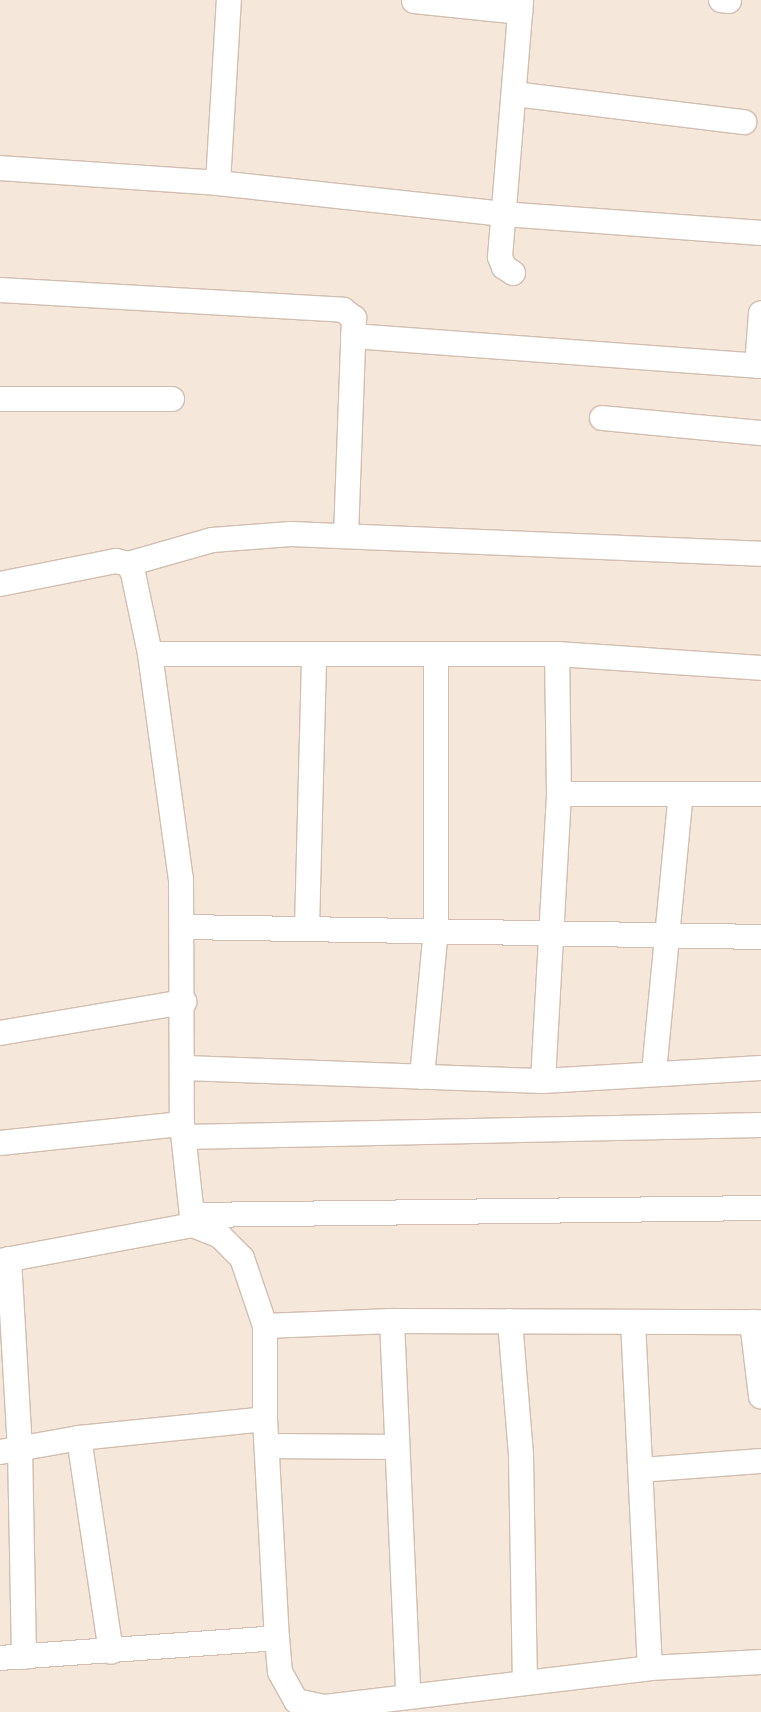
<!DOCTYPE html>
<html>
<head>
<meta charset="utf-8">
<style>
	body { margin:0 }
	#map { position:relative; width:761px; height:1712px; overflow:hidden; background:#fdf6ec; font-family:Manrope,sans-serif }
	div>[style] { position:absolute }
	.residential>* { inset:0; background:#f5e8da }
	.roads { filter:drop-shadow(1px 0 #d1beb0) drop-shadow(-1px 0 #d1beb0) drop-shadow(0 1px #d1beb0) drop-shadow(0 -1px #d1beb0) }
	.minor>* { height:24px; margin:-12px; padding:0 12px; transform-origin:12px; border-radius:12px; background:#fff }
	span { translate:-50% -50%; white-space:nowrap; text-align:center; line-height:1.15; -webkit-text-stroke:5px #fffaf3; paint-order:stroke }
</style>
</head>
<body>
<div id="map">
	<div class="residential">
		<i style="clip-path:polygon(0 0,761px 0,761px 1712px,0 1712px)"></i>
	</div>
	<div class="roads">
		<div class="minor">
			<i style="left:721px;top:0;width:8px;rotate:7deg"></i>
			<i style="left:414px;top:1px;width:107px;rotate:5.9deg"></i>
			<i style="left:515px;top:94px;width:231px;rotate:7deg"></i>
			<i style="left:0;top:168px;width:219px;rotate:3.9deg"></i>
			<i style="left:218px;top:183px;width:287px;rotate:6.2deg"></i>
			<i style="left:503px;top:214px;width:259px;rotate:4.2deg"></i>
			<i style="left:218px;top:183px;width:183px;rotate:-86.6deg"></i>
			<i style="left:513px;top:273px;width:11px;rotate:-146deg"></i>
			<i style="left:504px;top:267px;width:11px;rotate:-112deg"></i>
			<i style="left:500px;top:257px;width:258px;rotate:-85.3deg"></i>
			<i style="left:0;top:290px;width:344px;rotate:3.3deg"></i>
			<i style="left:343px;top:310px;width:14px;rotate:36deg"></i>
			<i style="left:354px;top:318px;width:216px;rotate:92.1deg"></i>
			<i style="left:353px;top:336px;width:409px;rotate:4.2deg"></i>
			<i style="left:757px;top:366px;width:53px;rotate:-85.7deg"></i>
			<i style="left:0;top:399px;width:172px"></i>
			<i style="left:602px;top:418px;width:160px;rotate:5.4deg"></i>
			<i style="left:128px;top:564px;width:87px;rotate:-15.9deg"></i>
			<i style="left:212px;top:540px;width:79px;rotate:-4.3deg"></i>
			<i style="left:291px;top:534px;width:470px;rotate:2.4deg"></i>
			<i style="left:0;top:584px;width:118px;rotate:-11.2deg"></i>
			<i style="left:116px;top:561px;width:12px;rotate:14deg"></i>
			<i style="left:128px;top:564px;width:10px;rotate:61deg"></i>
			<i style="left:133px;top:573px;width:83px;rotate:78.1deg"></i>
			<i style="left:150px;top:654px;width:227px;rotate:82.2deg"></i>
			<i style="left:181px;top:879px;width:245px;rotate:89.8deg"></i>
			<i style="left:182px;top:1124px;width:102px;rotate:83.8deg"></i>
			<i style="left:150px;top:654px;width:407px"></i>
			<i style="left:557px;top:654px;width:204px;rotate:3.9deg"></i>
			<i style="left:559px;top:794px;width:202px"></i>
			<i style="left:184px;top:927px;width:577px;rotate:0.99deg"></i>
			<i style="left:307px;top:928px;width:273px;rotate:-88.5deg"></i>
			<i style="left:0;top:1033px;width:187px;rotate:-9.6deg"></i>
			<i style="left:185px;top:1068px;width:358px;rotate:2.1deg"></i>
			<i style="left:543px;top:1081px;width:218px;rotate:-3.4deg"></i>
			<i style="left:654px;top:1072px;width:279px;rotate:-84.5deg"></i>
			<i style="left:422px;top:1077px;width:148px;rotate:-84.6deg"></i>
			<i style="left:436px;top:930px;width:276px;rotate:-90deg"></i>
			<i style="left:543px;top:1081px;width:287px;rotate:-86.8deg"></i>
			<i style="left:559px;top:794px;width:140px;rotate:-90.8deg"></i>
			<i style="left:184px;top:1137px;width:577px;rotate:-1.19deg"></i>
			<i style="left:0;top:1143px;width:183px;rotate:-6deg"></i>
			<i style="left:192px;top:1215px;width:569px;rotate:-0.7deg"></i>
			<i style="left:9px;top:1259px;width:189px;rotate:86.7deg"></i>
			<i style="left:20px;top:1448px;width:209px;rotate:88.9deg"></i>
			<i style="left:0;top:1261px;width:196px;rotate:-10.6deg"></i>
			<i style="left:193px;top:1225px;width:29px;rotate:22deg"></i>
			<i style="left:220px;top:1236px;width:31px;rotate:45deg"></i>
			<i style="left:242px;top:1258px;width:72px;rotate:71.3deg"></i>
			<i style="left:265px;top:1326px;width:93px;rotate:90deg"></i>
			<i style="left:265px;top:1419px;width:219px;rotate:86.9deg"></i>
			<i style="left:277px;top:1638px;width:34px;rotate:85deg"></i>
			<i style="left:280px;top:1672px;width:33px;rotate:61deg"></i>
			<i style="left:296px;top:1701px;width:30px;rotate:12deg"></i>
			<i style="left:325px;top:1707px;width:327px;rotate:-6.8deg"></i>
			<i style="left:650px;top:1668px;width:111px;rotate:-3.1deg"></i>
			<i style="left:392px;top:1321px;width:373px;rotate:87.5deg"></i>
			<i style="left:510px;top:1321px;width:135px;rotate:85.3deg"></i>
			<i style="left:521px;top:1456px;width:226px;rotate:89deg"></i>
			<i style="left:633px;top:1322px;width:346px;rotate:87.2deg"></i>
			<i style="left:752px;top:1322px;width:75px;rotate:83.1deg"></i>
			<i style="left:265px;top:1326px;width:127px;rotate:-2.3deg"></i>
			<i style="left:392px;top:1321px;width:369px;rotate:0.2deg"></i>
			<i style="left:79px;top:1438px;width:216px;rotate:81.5deg"></i>
			<i style="left:269px;top:1446px;width:128px;rotate:0.4deg"></i>
			<i style="left:0;top:1452px;width:80px;rotate:-10deg"></i>
			<i style="left:79px;top:1438px;width:187px;rotate:-5.8deg"></i>
			<i style="left:641px;top:1470px;width:120px;rotate:-4.3deg"></i>
			<i style="left:0;top:1658px;width:278px;rotate:-4.1deg"></i>
		</div>
	</div>
</div>
</body>
</html>
